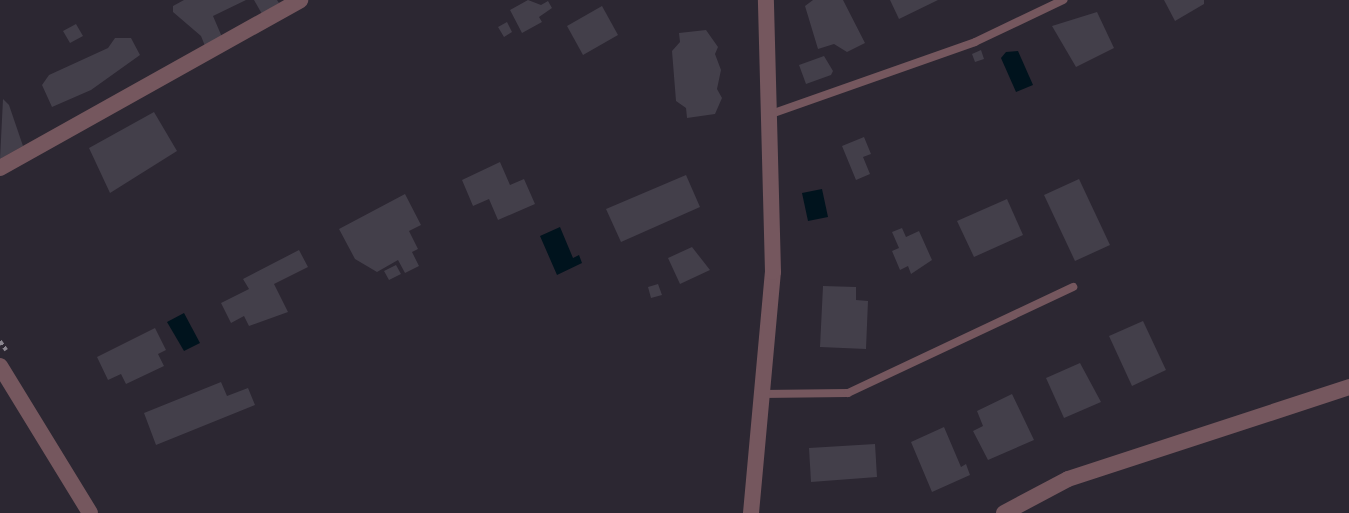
<!DOCTYPE html>
<html>
<head>
<meta charset="utf-8">
<style>
	body { margin:0 }
	#map { position:relative; width:1349px; height:513px; overflow:hidden; background:#2c2732; font-family:Karla,sans-serif }
	div>[style] { position:absolute }
	.water>* { inset:0; background:#00131d }
	.building>* { inset:0; background:#433f4a }
	.path>* { height:4px; margin-top:-2px; transform-origin:0; background:repeating-linear-gradient(90deg,#8b8790 0 4.5px,transparent 0 7.5px) }
	.service>* { height:8px; margin:-4px; padding:0 4px; transform-origin:4px; border-radius:4px; background:#75575e }
	.minor>* { height:16px; margin:-8px; padding:0 8px; transform-origin:8px; border-radius:8px; background:#75575e }
	span { translate:-50% -50%; white-space:nowrap; text-align:center; line-height:1.15; -webkit-text-stroke:4.5px #221e28; paint-order:stroke }
</style>
</head>
<body>
<div id="map">
	<div class="water">
		<i style="clip-path:polygon(1018px 51px,1033px 85px,1016px 92px,1001px 58px,1006px 52px)"></i>
		<i style="clip-path:polygon(822px 189px,828px 217px,808px 221px,802px 193px)"></i>
		<i style="clip-path:polygon(560px 227px,573px 258px,579px 255px,582px 263px,557px 275px,540px 236px)"></i>
		<i style="clip-path:polygon(184px 313px,200px 343px,184px 351px,167px 322px)"></i>
	</div>
	<div class="building">
		<i style="clip-path:polygon(184px 0,246px 0,213px 16px,222px 37px,205px 46px,201px 36px,173px 12px,173px 6px)"></i>
		<i style="clip-path:polygon(254px 0,277px 0,279px 3px,262px 14px)"></i>
		<i style="clip-path:polygon(528px 0,541px 5px,548px 1px,552px 8px,539px 17px,542px 22px,522px 33px,510px 10px)"></i>
		<i style="clip-path:polygon(813px 0,843px 0,865px 43px,847px 52px,834px 44px,818px 49px,805px 6px)"></i>
		<i style="clip-path:polygon(890px 0,938px 0,899px 19px)"></i>
		<i style="clip-path:polygon(1164px 0,1204px 0,1204px 4px,1175px 21px)"></i>
		<i style="clip-path:polygon(602px 6px,618px 35px,583px 55px,567px 26px)"></i>
		<i style="clip-path:polygon(1097px 12px,1114px 48px,1076px 67px,1052px 26px)"></i>
		<i style="clip-path:polygon(507px 22px,512px 32px,504px 37px,498px 27px)"></i>
		<i style="clip-path:polygon(76px 24px,83px 36px,70px 43px,63px 31px)"></i>
		<i style="clip-path:polygon(706px 30px,718px 47px,715px 54px,721px 70px,717px 89px,722px 98px,715px 114px,687px 118px,686px 108px,676px 101px,672px 51px,680px 42px,679px 33px)"></i>
		<i style="clip-path:polygon(115px 38px,131px 38px,140px 55px,91px 90px,52px 107px,42px 85px,49px 75px,108px 48px)"></i>
		<i style="clip-path:polygon(981px 50px,984px 59px,975px 62px,972px 54px)"></i>
		<i style="clip-path:polygon(824px 56px,833px 71px,831px 75px,806px 84px,799px 65px)"></i>
		<i style="clip-path:polygon(3px 99px,9px 105px,23px 146px,0 159px)"></i>
		<i style="clip-path:polygon(154px 112px,177px 151px,110px 193px,89px 148px)"></i>
		<i style="clip-path:polygon(864px 137px,871px 154px,863px 157px,870px 174px,856px 180px,842px 146px)"></i>
		<i style="clip-path:polygon(500px 162px,510px 185px,524px 179px,535px 204px,498px 220px,489px 199px,473px 206px,462px 180px)"></i>
		<i style="clip-path:polygon(686px 175px,700px 207px,621px 242px,606px 209px)"></i>
		<i style="clip-path:polygon(1079px 179px,1110px 245px,1075px 261px,1044px 195px)"></i>
		<i style="clip-path:polygon(405px 194px,421px 225px,409px 231px,418px 249px,412px 252px,419px 266px,405px 273px,398px 260px,377px 272px,355px 259px,339px 229px)"></i>
		<i style="clip-path:polygon(1007px 199px,1023px 235px,974px 257px,957px 221px)"></i>
		<i style="clip-path:polygon(902px 228px,906px 237px,919px 231px,932px 260px,911px 274px,908px 266px,900px 270px,892px 251px,899px 248px,892px 232px)"></i>
		<i style="clip-path:polygon(692px 247px,710px 270px,680px 284px,668px 258px)"></i>
		<i style="clip-path:polygon(299px 250px,308px 267px,274px 284px,288px 312px,249px 326px,244px 316px,231px 323px,221px 303px,249px 289px,243px 279px)"></i>
		<i style="clip-path:polygon(396px 265px,401px 274px,389px 280px,384px 271px)"></i>
		<i style="clip-path:polygon(658px 284px,662px 295px,651px 298px,648px 287px)"></i>
		<i style="clip-path:polygon(823px 286px,856px 287px,856px 300px,868px 301px,866px 349px,820px 347px)"></i>
		<i style="clip-path:polygon(1143px 321px,1166px 370px,1132px 386px,1109px 336px)"></i>
		<i style="clip-path:polygon(155px 328px,166px 350px,158px 354px,164px 366px,126px 384px,121px 374px,108px 380px,97px 357px)"></i>
		<i style="clip-path:polygon(1080px 363px,1101px 402px,1064px 418px,1046px 378px)"></i>
		<i style="clip-path:polygon(221px 382px,227px 396px,248px 388px,255px 405px,156px 445px,144px 413px)"></i>
		<i style="clip-path:polygon(1012px 394px,1034px 440px,988px 460px,973px 431px,983px 426px,977px 411px)"></i>
		<i style="clip-path:polygon(944px 427px,961px 467px,966px 464px,970px 475px,932px 492px,911px 442px)"></i>
		<i style="clip-path:polygon(875px 444px,877px 477px,811px 482px,809px 448px)"></i>
	</div>
	<div class="path">
		<i style="left:0;top:341px;width:11px;rotate:56deg"></i>
	</div>
	<div class="service">
		<i style="left:771px;top:114px;width:216px;rotate:-19.4deg"></i>
		<i style="left:975px;top:42px;width:98px;rotate:-25.5deg"></i>
		<i style="left:762px;top:394px;width:86px;rotate:-0.7deg"></i>
		<i style="left:848px;top:393px;width:249px;rotate:-25.2deg"></i>
	</div>
	<div class="minor">
		<i style="left:0;top:168px;width:344px;rotate:-29.2deg"></i>
		<i style="left:0;top:366px;width:172px;rotate:58.5deg"></i>
		<i style="left:751px;top:513px;width:242px;rotate:-84.8deg"></i>
		<i style="left:773px;top:272px;width:272px;rotate:-91.5deg"></i>
		<i style="left:1004px;top:513px;width:72px;rotate:-28deg"></i>
		<i style="left:1068px;top:479px;width:296px;rotate:-18.1deg"></i>
	</div>
</div>
</body>
</html>
